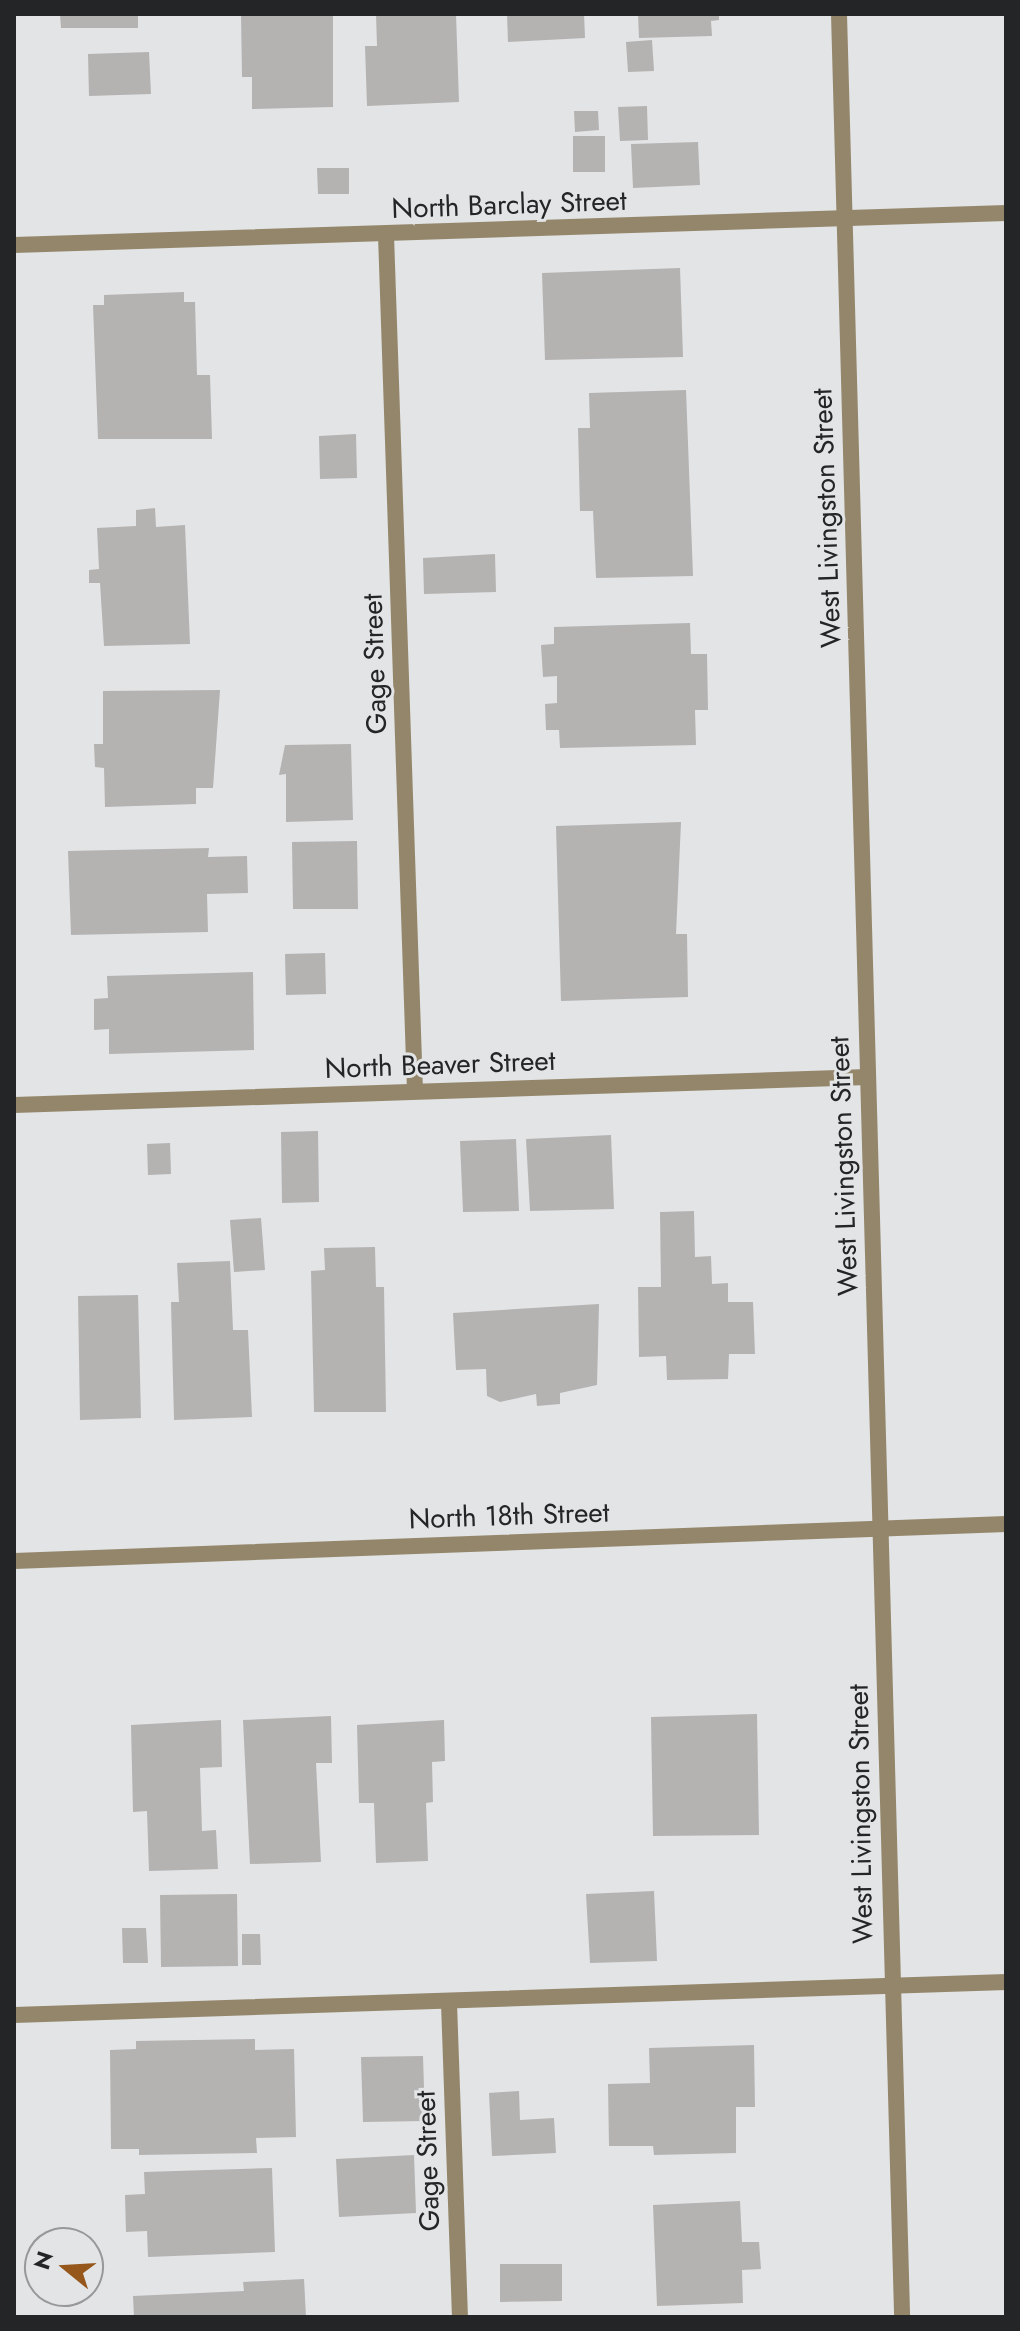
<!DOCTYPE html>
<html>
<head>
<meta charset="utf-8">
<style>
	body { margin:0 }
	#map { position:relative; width:1020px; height:2331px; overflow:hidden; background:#e2e4e6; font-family:Jost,sans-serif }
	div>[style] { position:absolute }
	.building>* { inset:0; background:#b5b2b2 }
	.service>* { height:16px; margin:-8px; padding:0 8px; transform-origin:8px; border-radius:8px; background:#94866a }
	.minor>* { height:16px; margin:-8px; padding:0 8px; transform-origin:8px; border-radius:8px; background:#94866a }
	span { translate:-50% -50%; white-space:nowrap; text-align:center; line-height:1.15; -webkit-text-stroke:6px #e2e4e6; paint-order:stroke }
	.street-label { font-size:28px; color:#242526 }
	.frame { position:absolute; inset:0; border:16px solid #242526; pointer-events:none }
	.north { position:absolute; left:24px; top:2227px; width:80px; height:80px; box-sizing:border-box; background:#e2e4e6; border:2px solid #969899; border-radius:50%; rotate:288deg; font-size:22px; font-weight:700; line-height:32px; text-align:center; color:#242526 }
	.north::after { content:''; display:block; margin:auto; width:28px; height:36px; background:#95571b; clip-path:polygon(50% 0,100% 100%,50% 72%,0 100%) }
</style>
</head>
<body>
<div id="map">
	<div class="building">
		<i style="clip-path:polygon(60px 14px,138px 14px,138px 28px,61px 28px)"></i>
		<i style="clip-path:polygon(241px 14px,333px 14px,333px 107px,252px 109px,252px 77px,242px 77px)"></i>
		<i style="clip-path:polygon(376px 14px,456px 14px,459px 102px,367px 106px,365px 46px,377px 46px)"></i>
		<i style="clip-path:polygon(507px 14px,584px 14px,585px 38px,508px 42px)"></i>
		<i style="clip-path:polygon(638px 14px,719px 14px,719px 20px,711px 21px,712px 36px,639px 38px)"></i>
		<i style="clip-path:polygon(652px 40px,654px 71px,628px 72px,626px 42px)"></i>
		<i style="clip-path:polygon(149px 52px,151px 94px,89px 96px,88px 54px)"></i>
		<i style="clip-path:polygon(647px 106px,648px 140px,620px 141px,618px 107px)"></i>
		<i style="clip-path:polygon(574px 111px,598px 111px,599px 130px,575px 132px)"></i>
		<i style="clip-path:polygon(573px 136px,605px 136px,605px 172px,573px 172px)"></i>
		<i style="clip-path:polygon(698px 142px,700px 185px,633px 188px,631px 144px)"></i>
		<i style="clip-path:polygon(317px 168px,349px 168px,349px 194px,318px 194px)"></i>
		<i style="clip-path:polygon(680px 268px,683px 357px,545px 360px,542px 273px)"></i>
		<i style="clip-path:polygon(184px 292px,184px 302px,195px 302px,197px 375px,210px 375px,212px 439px,98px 439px,93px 305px,104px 305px,104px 295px)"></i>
		<i style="clip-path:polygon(686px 390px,693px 576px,596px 578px,593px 511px,580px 511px,578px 428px,590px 428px,589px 393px)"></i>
		<i style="clip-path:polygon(356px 434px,357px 478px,320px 479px,319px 436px)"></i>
		<i style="clip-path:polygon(155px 508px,156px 527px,185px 525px,190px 644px,104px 646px,100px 583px,89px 583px,89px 570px,99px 569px,97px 528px,136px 526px,136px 510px)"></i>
		<i style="clip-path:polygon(495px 554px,496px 592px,424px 594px,423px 558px)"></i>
		<i style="clip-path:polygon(690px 623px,691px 654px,707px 654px,708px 710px,695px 710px,696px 745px,560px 748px,559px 730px,546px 730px,545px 704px,557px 703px,557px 676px,543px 677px,541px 645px,554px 644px,554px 627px)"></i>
		<i style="clip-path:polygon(220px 690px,213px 788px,196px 788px,196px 804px,105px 807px,104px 768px,95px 767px,94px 744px,103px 744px,103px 691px)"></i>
		<i style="clip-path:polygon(351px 744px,353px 820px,286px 822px,286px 774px,279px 775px,285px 745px)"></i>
		<i style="clip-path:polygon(681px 822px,676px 934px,687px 934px,688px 997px,561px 1001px,556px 826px)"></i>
		<i style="clip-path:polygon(357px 841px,358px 909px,293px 909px,292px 842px)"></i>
		<i style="clip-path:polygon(209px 848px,208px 857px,247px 856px,248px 893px,207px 894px,208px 932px,71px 935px,68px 851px)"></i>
		<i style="clip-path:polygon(325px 953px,326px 994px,286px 995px,285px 954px)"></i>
		<i style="clip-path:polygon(253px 972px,254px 1050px,109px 1054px,109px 1029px,94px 1030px,94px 999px,108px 998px,107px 976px)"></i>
		<i style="clip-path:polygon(318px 1131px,319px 1202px,282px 1203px,281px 1132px)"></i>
		<i style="clip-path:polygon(611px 1135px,614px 1209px,530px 1211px,526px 1139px)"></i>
		<i style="clip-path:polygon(516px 1139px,519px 1211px,463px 1212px,460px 1141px)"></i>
		<i style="clip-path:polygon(170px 1143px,171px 1174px,148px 1175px,147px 1144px)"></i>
		<i style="clip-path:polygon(694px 1211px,695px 1257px,711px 1256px,712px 1284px,728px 1283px,728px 1302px,753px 1302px,755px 1354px,729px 1354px,728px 1379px,667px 1380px,666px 1356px,639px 1357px,638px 1287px,661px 1287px,660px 1212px)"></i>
		<i style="clip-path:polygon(261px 1218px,265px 1270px,234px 1272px,230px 1220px)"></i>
		<i style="clip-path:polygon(375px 1247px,376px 1287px,384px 1287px,386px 1412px,314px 1412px,311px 1271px,325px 1270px,324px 1248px)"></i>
		<i style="clip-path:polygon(230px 1261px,233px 1330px,248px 1330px,252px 1417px,174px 1420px,171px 1302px,179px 1302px,177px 1263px)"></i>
		<i style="clip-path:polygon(138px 1295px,141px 1418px,80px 1420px,78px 1296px)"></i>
		<i style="clip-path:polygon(599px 1304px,597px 1385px,560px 1393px,560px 1404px,537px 1406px,536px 1394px,500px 1402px,487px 1396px,486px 1369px,456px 1370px,453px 1313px)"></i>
		<i style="clip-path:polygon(757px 1714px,759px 1835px,653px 1836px,651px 1717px)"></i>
		<i style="clip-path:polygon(331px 1716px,332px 1763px,316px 1763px,321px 1862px,250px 1864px,243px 1720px)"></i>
		<i style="clip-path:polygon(221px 1720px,222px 1767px,200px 1768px,202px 1831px,216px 1830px,218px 1869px,149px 1871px,147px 1811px,133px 1812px,131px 1725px)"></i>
		<i style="clip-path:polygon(444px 1720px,445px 1761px,432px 1762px,433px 1802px,426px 1803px,428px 1861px,376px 1863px,374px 1803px,359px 1803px,357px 1725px)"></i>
		<i style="clip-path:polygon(654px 1891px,657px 1961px,590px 1963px,586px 1894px)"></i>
		<i style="clip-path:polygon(237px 1894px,238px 1966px,161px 1967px,160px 1895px)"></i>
		<i style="clip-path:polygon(122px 1928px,146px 1928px,148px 1963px,123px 1963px)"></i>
		<i style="clip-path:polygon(242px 1934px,260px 1934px,261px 1965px,242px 1965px)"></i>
		<i style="clip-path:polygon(255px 2039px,255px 2050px,294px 2049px,296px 2137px,256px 2138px,257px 2153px,139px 2155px,139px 2149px,111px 2149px,110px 2050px,136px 2049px,136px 2041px)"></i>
		<i style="clip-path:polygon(754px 2045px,755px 2107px,736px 2107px,736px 2153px,654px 2155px,653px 2146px,609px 2146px,608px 2084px,650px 2083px,649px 2048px)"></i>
		<i style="clip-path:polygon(423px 2056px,425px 2121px,363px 2122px,361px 2057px)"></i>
		<i style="clip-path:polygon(519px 2091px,520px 2120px,554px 2118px,556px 2153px,492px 2156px,489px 2093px)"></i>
		<i style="clip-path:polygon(414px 2155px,416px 2213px,339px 2217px,336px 2159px)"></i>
		<i style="clip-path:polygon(272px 2168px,275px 2252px,148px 2257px,147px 2231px,126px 2232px,125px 2195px,145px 2194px,144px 2172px)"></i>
		<i style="clip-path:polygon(740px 2201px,742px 2242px,759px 2242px,761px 2269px,742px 2270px,743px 2303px,657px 2306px,653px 2205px)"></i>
		<i style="clip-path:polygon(500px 2264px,562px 2264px,562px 2301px,500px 2302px)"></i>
		<i style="clip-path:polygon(304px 2279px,306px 2317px,134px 2317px,133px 2296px,244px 2291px,243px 2282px)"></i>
	</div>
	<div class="service">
		<i style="left:386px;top:235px;width:856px;rotate:88.06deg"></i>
		<i style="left:14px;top:245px;width:993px;rotate:-1.85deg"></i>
		<i style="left:14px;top:1105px;width:854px;rotate:-1.88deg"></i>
		<i style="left:449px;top:2003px;width:314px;rotate:88deg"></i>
		<i style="left:14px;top:2015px;width:993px;rotate:-1.91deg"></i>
	</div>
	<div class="minor">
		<i style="left:839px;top:14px;width:2304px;rotate:88.43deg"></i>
		<i style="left:14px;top:1561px;width:993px;rotate:-2.14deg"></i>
	</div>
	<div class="street-label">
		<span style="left:509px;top:205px;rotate:-2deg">North Barclay Street</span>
		<span style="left:827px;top:518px;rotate:-92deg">West Livingston Street</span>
		<span style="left:375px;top:664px;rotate:-92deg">Gage Street</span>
		<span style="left:440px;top:1065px;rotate:-2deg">North Beaver Street</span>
		<span style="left:844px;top:1166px;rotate:-92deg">West Livingston Street</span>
		<span style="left:509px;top:1516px;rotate:-2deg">North 18th Street</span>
		<span style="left:861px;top:1814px;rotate:-91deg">West Livingston Street</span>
		<span style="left:428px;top:2161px;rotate:-92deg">Gage Street</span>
	</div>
	<div class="frame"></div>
	<div class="north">N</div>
</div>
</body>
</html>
